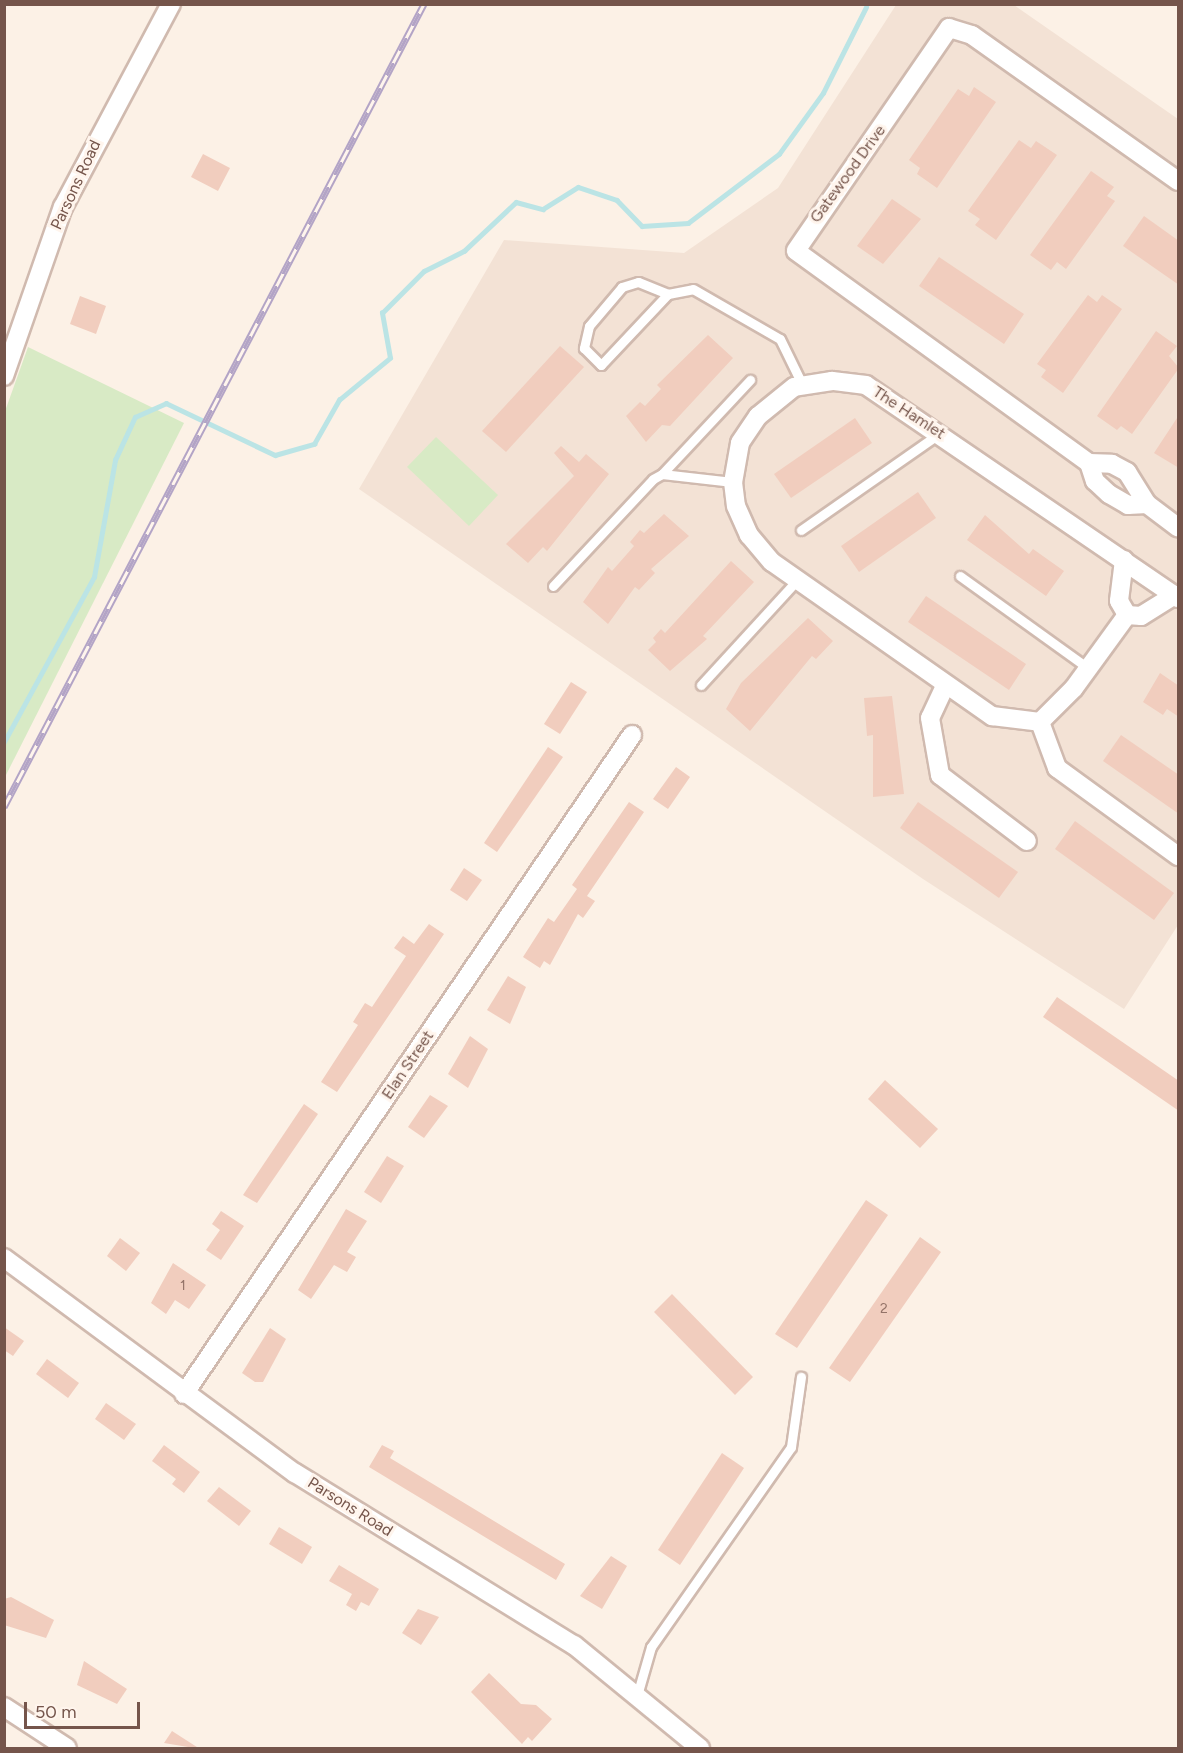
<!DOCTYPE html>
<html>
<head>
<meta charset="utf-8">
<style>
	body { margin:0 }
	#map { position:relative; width:1183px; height:1753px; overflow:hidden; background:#fcf1e6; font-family:Figtree,sans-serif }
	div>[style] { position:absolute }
	.residential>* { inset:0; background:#f3e2d5 }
	.green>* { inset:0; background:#d8eac5 }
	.stream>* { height:4.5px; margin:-2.25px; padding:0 2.25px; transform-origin:2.25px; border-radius:2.25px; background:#bbe4e5 }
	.building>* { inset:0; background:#f1cdbe }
	.roads { filter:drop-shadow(2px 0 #d0baaf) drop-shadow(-2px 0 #d0baaf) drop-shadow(0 2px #d0baaf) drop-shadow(0 -2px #d0baaf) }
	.service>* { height:9px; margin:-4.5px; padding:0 4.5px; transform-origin:4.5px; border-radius:4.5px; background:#fff }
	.minor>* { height:18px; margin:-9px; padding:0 9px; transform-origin:9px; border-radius:9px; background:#fff }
	.rail>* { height:7px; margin-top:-3.5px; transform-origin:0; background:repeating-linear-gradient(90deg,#fff5ed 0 14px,#b3a4c6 0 28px); box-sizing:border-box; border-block:2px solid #b3a4c6 }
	span { translate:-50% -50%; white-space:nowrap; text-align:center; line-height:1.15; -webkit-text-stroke:6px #fff5ed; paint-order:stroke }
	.number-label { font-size:14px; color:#947368 }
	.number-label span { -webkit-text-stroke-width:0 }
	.street-label { font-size:16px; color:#75554b }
	.frame { position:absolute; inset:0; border:6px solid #75554b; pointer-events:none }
	.scale { position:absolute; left:24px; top:1702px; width:116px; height:27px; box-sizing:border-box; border:3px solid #75554b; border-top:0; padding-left:8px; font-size:18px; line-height:21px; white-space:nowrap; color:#75554b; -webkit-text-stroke:4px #fff5ed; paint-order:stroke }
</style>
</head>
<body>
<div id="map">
	<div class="residential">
		<i style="clip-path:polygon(896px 5px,1014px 5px,1178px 119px,1178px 925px,1124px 1009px,923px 879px,359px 489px,504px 240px,684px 253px,778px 188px)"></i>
	</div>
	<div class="green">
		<i style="clip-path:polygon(28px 347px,184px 423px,5px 777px,4px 414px)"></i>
		<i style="clip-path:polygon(436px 437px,498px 495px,469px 526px,407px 467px)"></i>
	</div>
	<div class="stream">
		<i style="left:4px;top:742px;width:188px;rotate:-61.4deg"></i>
		<i style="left:94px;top:577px;width:119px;rotate:-79.8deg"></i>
		<i style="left:115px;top:460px;width:47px;rotate:-65.1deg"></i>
		<i style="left:135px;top:417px;width:34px;rotate:-24deg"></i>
		<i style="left:166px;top:403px;width:121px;rotate:25.5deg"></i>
		<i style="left:275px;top:455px;width:41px;rotate:-15.8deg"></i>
		<i style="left:314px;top:444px;width:51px;rotate:-60.4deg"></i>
		<i style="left:339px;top:400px;width:66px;rotate:-39.5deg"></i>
		<i style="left:390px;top:358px;width:46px;rotate:-100.1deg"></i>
		<i style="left:382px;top:313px;width:59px;rotate:-45deg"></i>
		<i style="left:424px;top:271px;width:45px;rotate:-26.6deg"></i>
		<i style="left:464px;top:251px;width:71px;rotate:-43.3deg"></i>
		<i style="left:516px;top:202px;width:28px;rotate:15deg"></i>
		<i style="left:543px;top:209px;width:41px;rotate:-32.2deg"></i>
		<i style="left:578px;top:187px;width:41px;rotate:18.4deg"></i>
		<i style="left:617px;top:200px;width:36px;rotate:46deg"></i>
		<i style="left:642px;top:226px;width:46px;rotate:-3.7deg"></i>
		<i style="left:688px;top:223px;width:114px;rotate:-37.2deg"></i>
		<i style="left:779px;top:154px;width:75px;rotate:-54.2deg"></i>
		<i style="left:823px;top:93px;width:96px;rotate:-63.4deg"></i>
	</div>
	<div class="building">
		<i style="clip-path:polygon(974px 87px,996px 102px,937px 188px,917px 174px,920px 168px,909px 160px,958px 89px,969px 96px)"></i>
		<i style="clip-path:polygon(1019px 140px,1031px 148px,1036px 141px,1057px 155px,996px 240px,975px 225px,980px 219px,968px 211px)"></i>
		<i style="clip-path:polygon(203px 154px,230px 168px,218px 191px,191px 177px)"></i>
		<i style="clip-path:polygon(1091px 171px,1114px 187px,1107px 196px,1115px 201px,1066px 269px,1057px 262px,1051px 270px,1030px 255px)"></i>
		<i style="clip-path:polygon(892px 199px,921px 219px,883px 264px,857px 246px)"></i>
		<i style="clip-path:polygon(1144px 216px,1179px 241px,1179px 285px,1123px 246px)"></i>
		<i style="clip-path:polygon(939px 257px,1024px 314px,1004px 344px,919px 286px)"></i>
		<i style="clip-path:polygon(1088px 295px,1097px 302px,1102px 295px,1122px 309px,1063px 393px,1041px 377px,1046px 370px,1037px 364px)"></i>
		<i style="clip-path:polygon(80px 296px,106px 306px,96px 334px,70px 324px)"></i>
		<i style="clip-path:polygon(1156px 331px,1177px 346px,1169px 356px,1179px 368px,1132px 434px,1121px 426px,1117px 430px,1097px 416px)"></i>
		<i style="clip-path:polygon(708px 335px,733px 358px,670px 426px,662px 425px,646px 442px,626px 416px,640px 402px,645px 406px,661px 389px,657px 385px)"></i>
		<i style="clip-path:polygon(560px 346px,584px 367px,506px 452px,482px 431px)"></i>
		<i style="clip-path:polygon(1179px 415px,1179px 468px,1154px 453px)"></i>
		<i style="clip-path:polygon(855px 418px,872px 443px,791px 498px,774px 474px)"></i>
		<i style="clip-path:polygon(561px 446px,579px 462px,586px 454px,609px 474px,547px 551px,543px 547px,528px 563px,506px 544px,574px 476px,554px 453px)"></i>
		<i style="clip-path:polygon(918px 492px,936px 518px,859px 572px,841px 546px)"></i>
		<i style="clip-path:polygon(664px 514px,689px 536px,651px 569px,655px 573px,639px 590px,635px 587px,608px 624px,583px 602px,608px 567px,612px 571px,634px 546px,630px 542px,640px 530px,644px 533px)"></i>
		<i style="clip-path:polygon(985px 515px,1029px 554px,1033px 549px,1064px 571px,1046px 596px,967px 540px)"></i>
		<i style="clip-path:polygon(731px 561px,754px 582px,703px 636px,707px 639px,670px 671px,648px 650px,656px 642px,653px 638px,661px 629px,665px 633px)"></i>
		<i style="clip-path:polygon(926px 596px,1026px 664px,1009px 690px,908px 622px)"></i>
		<i style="clip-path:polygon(808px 618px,833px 641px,816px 659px,812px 656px,750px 731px,726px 709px,741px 683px)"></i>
		<i style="clip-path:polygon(1160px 673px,1179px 686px,1179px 717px,1167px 709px,1163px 715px,1143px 702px)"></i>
		<i style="clip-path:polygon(571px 682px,587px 692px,560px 734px,544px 724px)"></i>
		<i style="clip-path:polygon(892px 696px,904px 794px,873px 797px,873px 735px,867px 736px,864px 698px)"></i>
		<i style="clip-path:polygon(1121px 735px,1179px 775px,1179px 814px,1103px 761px)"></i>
		<i style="clip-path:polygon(548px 747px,563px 757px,497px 852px,484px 843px)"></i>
		<i style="clip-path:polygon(676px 767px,690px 777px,668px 809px,653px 799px)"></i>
		<i style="clip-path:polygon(629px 802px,644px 812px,587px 896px,595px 901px,583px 918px,578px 914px,550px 965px,544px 961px,540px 968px,523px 957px,548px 918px,554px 922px,577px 889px,572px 885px)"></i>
		<i style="clip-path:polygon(918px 802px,1018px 872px,999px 898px,900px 828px)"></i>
		<i style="clip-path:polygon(1075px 821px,1174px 893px,1154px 920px,1055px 849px)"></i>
		<i style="clip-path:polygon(464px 868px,482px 880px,467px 901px,450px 890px)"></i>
		<i style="clip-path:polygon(429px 924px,444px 934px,337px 1092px,321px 1082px,358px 1025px,353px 1022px,365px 1003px,372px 1007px,406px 956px,394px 948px,403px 936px,414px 944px)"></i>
		<i style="clip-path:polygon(508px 976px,526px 987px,510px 1024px,487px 1010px)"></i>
		<i style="clip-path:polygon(1057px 997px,1179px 1081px,1179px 1111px,1043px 1017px)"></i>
		<i style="clip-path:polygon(470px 1036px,488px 1049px,468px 1088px,448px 1074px)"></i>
		<i style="clip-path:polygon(885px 1080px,938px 1129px,920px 1148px,868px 1099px)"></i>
		<i style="clip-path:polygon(430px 1095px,448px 1106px,424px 1138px,408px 1127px)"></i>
		<i style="clip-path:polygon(304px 1104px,318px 1114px,257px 1203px,243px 1195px)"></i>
		<i style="clip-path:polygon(387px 1156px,404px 1166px,381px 1203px,364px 1192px)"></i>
		<i style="clip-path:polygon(866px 1200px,888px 1215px,797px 1348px,775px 1334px)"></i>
		<i style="clip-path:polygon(346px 1209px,367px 1221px,347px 1252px,356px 1257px,347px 1272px,334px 1265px,311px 1299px,298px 1290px)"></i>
		<i style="clip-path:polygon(221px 1211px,244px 1226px,221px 1260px,206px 1250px,220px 1230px,212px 1224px)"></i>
		<i style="clip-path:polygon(920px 1237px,941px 1252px,850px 1382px,829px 1368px)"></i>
		<i style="clip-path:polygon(120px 1238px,140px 1253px,126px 1271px,107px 1256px)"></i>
		<i style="clip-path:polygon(173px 1263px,206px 1285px,189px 1309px,175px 1300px,166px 1314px,151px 1303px)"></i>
		<i style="clip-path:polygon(672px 1294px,753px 1377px,735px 1395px,654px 1312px)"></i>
		<i style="clip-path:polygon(4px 1327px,24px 1341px,13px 1356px,4px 1350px)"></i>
		<i style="clip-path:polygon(270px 1328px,286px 1339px,263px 1382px,255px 1382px,242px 1373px)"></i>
		<i style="clip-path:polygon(47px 1359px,79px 1383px,68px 1398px,36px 1374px)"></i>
		<i style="clip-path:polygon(106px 1403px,136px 1424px,124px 1440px,95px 1419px)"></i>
		<i style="clip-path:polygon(164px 1445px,200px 1472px,184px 1493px,172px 1484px,176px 1479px,152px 1461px)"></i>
		<i style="clip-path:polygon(382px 1445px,394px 1451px,390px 1458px,565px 1564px,556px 1580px,369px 1467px)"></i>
		<i style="clip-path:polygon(722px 1453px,744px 1468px,680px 1565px,658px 1550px)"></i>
		<i style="clip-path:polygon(219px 1487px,251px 1511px,239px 1526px,207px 1501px)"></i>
		<i style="clip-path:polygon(279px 1527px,312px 1547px,302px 1564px,269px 1544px)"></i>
		<i style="clip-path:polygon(611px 1556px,627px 1566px,602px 1609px,580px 1596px)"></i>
		<i style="clip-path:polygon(339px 1565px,379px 1589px,369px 1606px,361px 1602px,356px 1611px,346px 1605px,352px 1594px,329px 1581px)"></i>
		<i style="clip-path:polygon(11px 1597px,54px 1620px,46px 1638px,4px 1625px,4px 1599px)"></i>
		<i style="clip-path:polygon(418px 1609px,439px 1617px,421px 1645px,402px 1633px)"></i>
		<i style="clip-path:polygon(84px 1661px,127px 1689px,117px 1704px,77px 1685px)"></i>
		<i style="clip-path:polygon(489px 1673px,521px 1704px,536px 1705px,552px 1719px,532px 1741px,528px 1737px,522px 1744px,471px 1692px)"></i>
		<i style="clip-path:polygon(172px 1731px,200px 1749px,164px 1743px)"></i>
	</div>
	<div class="roads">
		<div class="service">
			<i style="left:668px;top:294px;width:32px;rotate:-158deg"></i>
			<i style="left:638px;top:282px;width:17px;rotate:163deg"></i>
			<i style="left:622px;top:287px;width:51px;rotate:130.2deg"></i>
			<i style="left:589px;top:326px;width:23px;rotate:103deg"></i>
			<i style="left:584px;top:348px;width:24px;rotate:45deg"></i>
			<i style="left:601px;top:365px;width:98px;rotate:-46.7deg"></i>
			<i style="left:668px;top:294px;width:25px;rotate:-11deg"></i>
			<i style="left:693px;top:289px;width:100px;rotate:29.9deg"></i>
			<i style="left:780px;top:339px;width:50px;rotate:63.9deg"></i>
			<i style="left:662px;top:474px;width:129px;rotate:-46.9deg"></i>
			<i style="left:801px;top:530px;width:169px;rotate:-34.9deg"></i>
			<i style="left:960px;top:576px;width:158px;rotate:35.7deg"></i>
			<i style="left:553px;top:586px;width:146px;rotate:-46.9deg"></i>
			<i style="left:653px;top:479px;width:10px;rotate:-29deg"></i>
			<i style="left:662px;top:474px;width:71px;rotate:6.4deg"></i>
			<i style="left:701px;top:685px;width:144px;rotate:-47.5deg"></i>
			<i style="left:638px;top:1692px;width:47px;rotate:-73.9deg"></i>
			<i style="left:651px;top:1647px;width:244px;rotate:-55deg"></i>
			<i style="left:791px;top:1447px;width:71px;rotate:-81.9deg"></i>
		</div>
		<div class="minor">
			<i style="left:1178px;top:181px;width:252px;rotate:-144.7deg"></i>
			<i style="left:972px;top:35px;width:24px;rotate:-163deg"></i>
			<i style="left:949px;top:28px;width:270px;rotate:124.5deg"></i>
			<i style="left:796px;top:251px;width:362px;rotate:35.9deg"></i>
			<i style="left:1089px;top:463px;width:23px;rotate:2deg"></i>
			<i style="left:1112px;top:464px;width:17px;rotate:28deg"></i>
			<i style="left:1127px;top:472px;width:38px;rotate:58deg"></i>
			<i style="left:1147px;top:504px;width:39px;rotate:37deg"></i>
			<i style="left:4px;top:376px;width:179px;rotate:-70.8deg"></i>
			<i style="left:63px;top:207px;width:230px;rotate:-62deg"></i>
			<i style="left:1089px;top:463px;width:19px;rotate:72deg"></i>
			<i style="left:1095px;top:481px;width:19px;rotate:43deg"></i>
			<i style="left:1109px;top:494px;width:22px;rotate:30deg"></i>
			<i style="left:1128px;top:505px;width:19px;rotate:-3deg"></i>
			<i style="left:1124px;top:560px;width:41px;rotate:97deg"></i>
			<i style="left:1119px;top:601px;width:16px;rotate:60deg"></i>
			<i style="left:1178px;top:598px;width:378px;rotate:-145.7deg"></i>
			<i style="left:866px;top:385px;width:34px;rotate:-173deg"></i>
			<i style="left:832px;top:381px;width:38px;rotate:171deg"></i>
			<i style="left:794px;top:387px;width:46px;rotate:141.1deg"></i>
			<i style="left:758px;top:416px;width:32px;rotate:124deg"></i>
			<i style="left:740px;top:443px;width:40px;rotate:100deg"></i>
			<i style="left:733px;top:482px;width:24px;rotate:83deg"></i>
			<i style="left:736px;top:506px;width:32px;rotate:66deg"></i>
			<i style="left:749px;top:535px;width:35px;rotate:50deg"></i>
			<i style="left:772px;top:562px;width:269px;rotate:35deg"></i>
			<i style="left:992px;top:716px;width:48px;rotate:7.1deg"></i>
			<i style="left:1040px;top:722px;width:49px;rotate:69.7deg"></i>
			<i style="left:1057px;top:768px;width:150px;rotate:36deg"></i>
			<i style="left:1127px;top:615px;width:14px;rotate:4deg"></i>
			<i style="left:1141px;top:616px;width:40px;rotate:-32deg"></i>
			<i style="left:945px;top:686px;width:35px;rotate:115deg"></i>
			<i style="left:930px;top:718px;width:58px;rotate:80deg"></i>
			<i style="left:940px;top:775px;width:109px;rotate:37.2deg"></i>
			<i style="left:1040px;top:722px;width:48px;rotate:-45deg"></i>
			<i style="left:1074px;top:688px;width:90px;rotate:-54deg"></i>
			<i style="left:4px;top:1258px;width:362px;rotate:36.5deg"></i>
			<i style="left:295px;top:1473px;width:328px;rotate:31.7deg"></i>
			<i style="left:574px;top:1645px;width:163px;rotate:39.3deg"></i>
			<i style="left:184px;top:1394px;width:797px;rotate:-55.79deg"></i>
			<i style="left:4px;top:1707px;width:75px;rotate:33.1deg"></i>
		</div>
	</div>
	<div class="rail">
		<i style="left:4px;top:807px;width:906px;rotate:-62.39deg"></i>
	</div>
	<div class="number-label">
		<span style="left:183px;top:1286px">1</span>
		<span style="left:884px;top:1309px">2</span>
	</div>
	<div class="street-label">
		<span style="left:848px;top:174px;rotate:-54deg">Gatewood Drive</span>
		<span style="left:76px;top:185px;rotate:-65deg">Parsons Road</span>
		<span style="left:909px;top:413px;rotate:33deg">The Hamlet</span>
		<span style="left:408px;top:1065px;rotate:-56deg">Elan Street</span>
		<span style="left:350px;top:1507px;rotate:32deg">Parsons Road</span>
	</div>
	<div class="frame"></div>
	<div class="scale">50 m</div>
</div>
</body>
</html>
